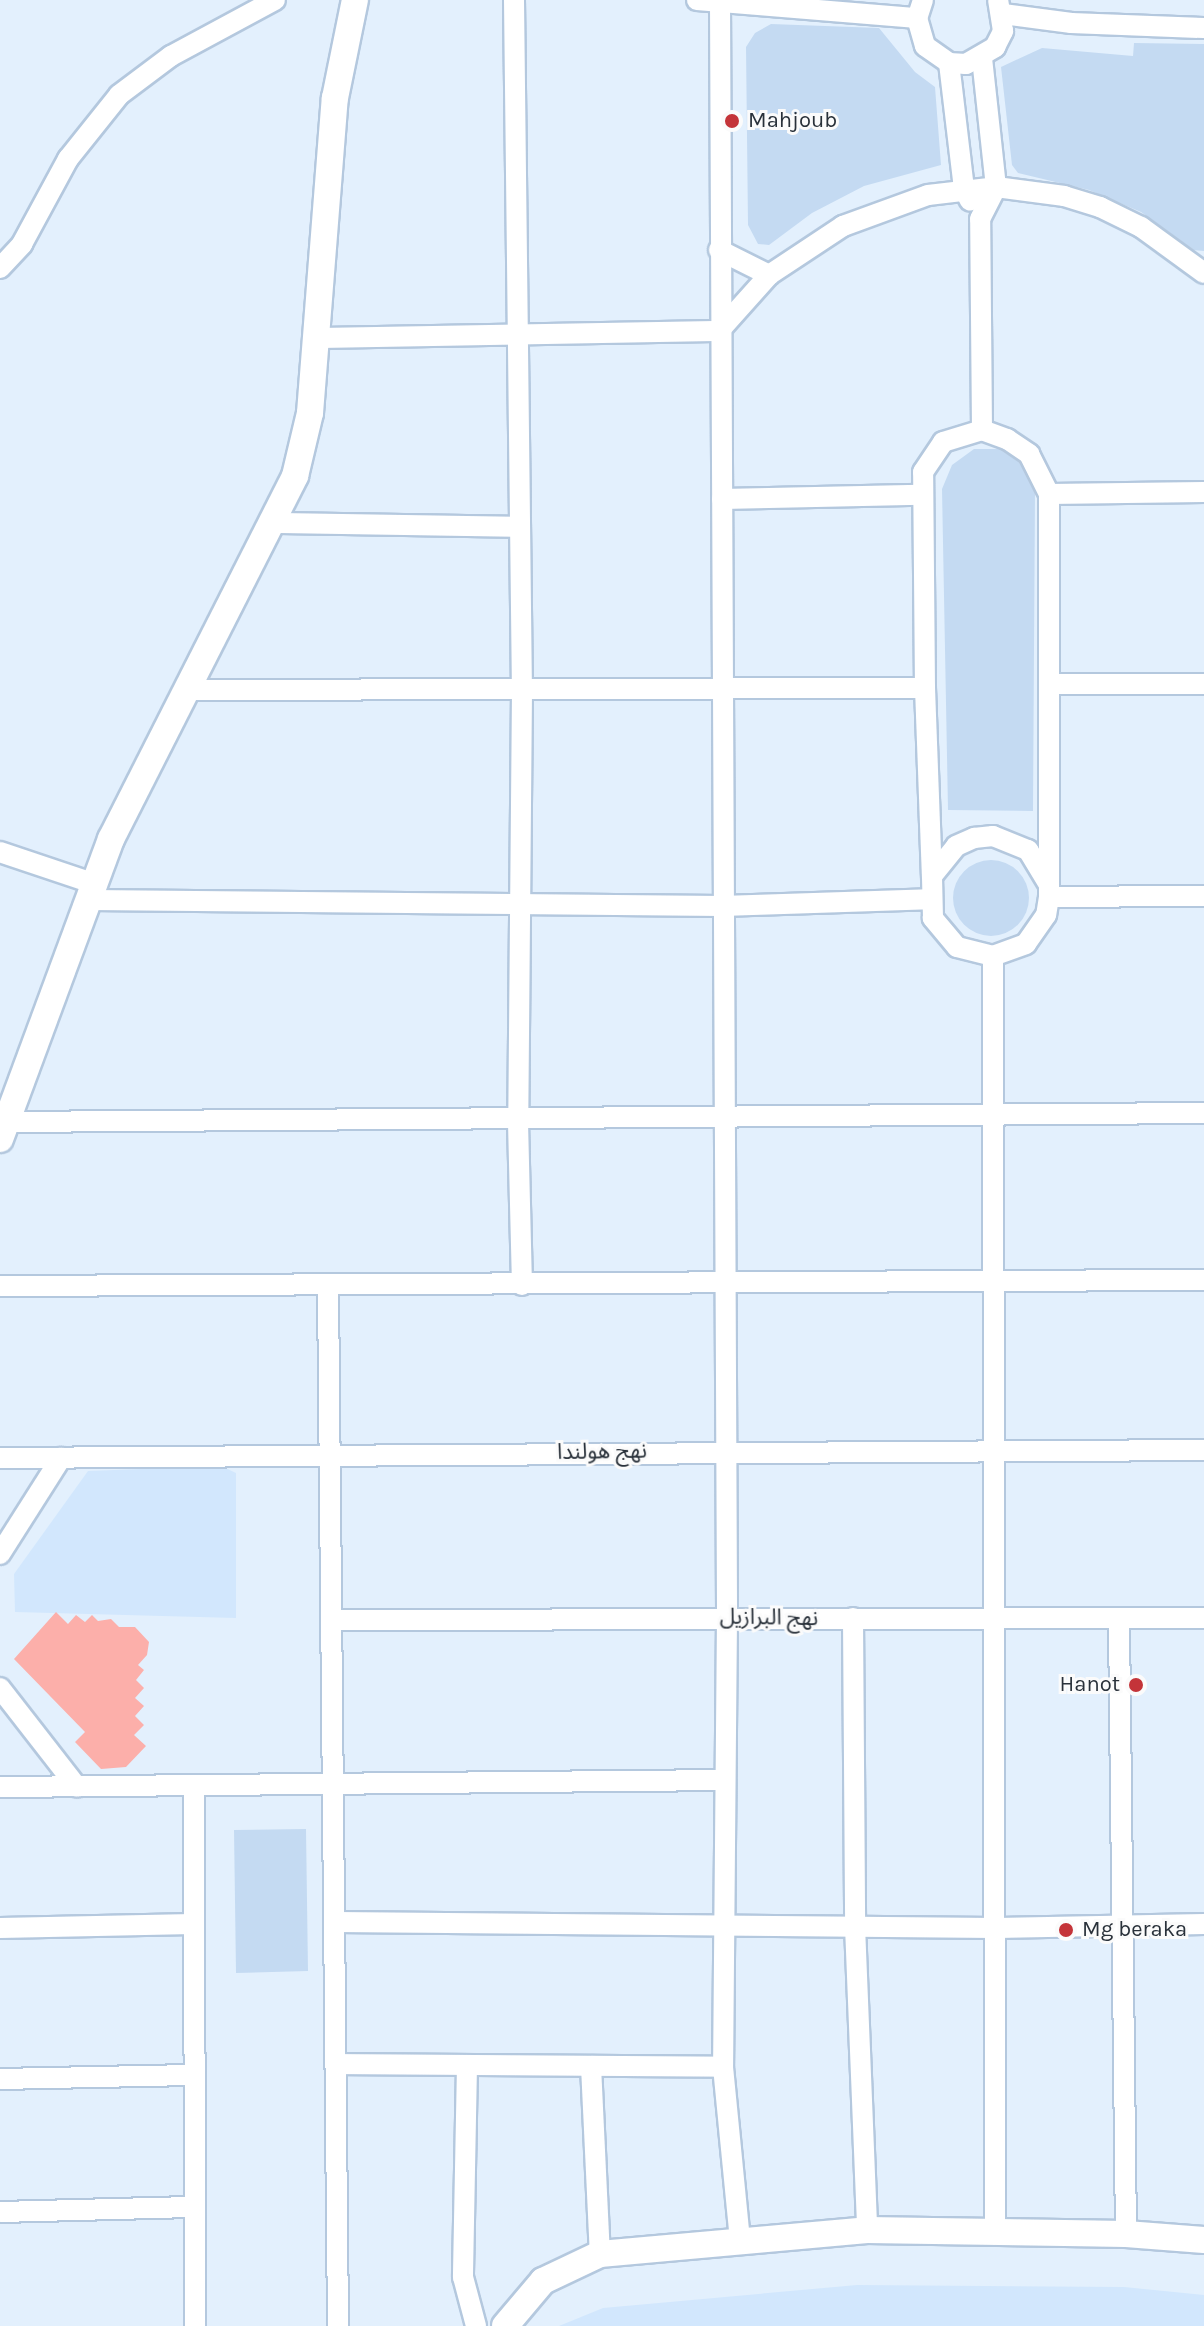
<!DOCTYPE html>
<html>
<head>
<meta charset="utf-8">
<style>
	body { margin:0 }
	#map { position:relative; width:1204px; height:2326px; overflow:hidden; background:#e3f0fd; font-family:Karla,"Noto Sans Arabic",sans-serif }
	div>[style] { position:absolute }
	.built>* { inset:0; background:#d2e7fd }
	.green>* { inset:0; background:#c4daf2 }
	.round { border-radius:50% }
	.building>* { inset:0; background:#fcafaa }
	.roads { filter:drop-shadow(2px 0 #b4c8de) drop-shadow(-2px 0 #b4c8de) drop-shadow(0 2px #b4c8de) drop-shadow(0 -2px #b4c8de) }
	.minor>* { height:20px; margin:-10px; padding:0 10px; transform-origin:10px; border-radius:10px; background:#fff }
	.tertiary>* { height:26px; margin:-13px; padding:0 13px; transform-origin:13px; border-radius:13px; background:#fff }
	.dots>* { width:22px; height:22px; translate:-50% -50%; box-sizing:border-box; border:4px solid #fbfbfb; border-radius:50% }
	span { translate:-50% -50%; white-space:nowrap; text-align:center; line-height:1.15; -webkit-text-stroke:6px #fbfbfb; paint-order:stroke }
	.poi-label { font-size:22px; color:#29313a }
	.left { translate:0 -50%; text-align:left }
	.right { translate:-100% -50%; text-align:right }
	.street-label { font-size:22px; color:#29313a }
</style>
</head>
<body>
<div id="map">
	<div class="built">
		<i style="clip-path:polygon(221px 1466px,236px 1473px,236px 1618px,15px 1612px,14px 1574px,88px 1471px)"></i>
		<i style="clip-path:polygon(857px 2285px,1124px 2287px,1204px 2295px,1204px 2326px,559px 2326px,603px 2308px)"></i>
	</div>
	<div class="green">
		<i style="clip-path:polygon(771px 24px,879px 28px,915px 72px,935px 87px,941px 165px,864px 186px,812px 213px,769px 245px,758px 244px,748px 225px,746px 47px,755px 33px)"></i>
		<i style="clip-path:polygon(1134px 43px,1204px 44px,1204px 251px,1193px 250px,1141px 212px,1089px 190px,1018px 173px,1012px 165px,1001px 67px,1042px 48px,1133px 56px)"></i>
		<i style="clip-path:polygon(974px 449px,1002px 449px,1015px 455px,1025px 465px,1035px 492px,1033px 811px,948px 810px,942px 489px,952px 465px)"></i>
		<i class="round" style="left:953px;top:860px;width:76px;height:76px"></i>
		<i style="clip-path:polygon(306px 1829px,308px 1971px,236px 1973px,234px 1830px)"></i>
	</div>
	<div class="building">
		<i style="clip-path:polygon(56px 1612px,68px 1624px,76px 1615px,85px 1622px,92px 1615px,98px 1621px,111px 1619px,119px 1627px,135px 1627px,149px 1642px,147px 1655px,138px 1665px,144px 1670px,136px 1680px,144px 1688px,135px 1698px,144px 1706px,135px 1716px,144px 1725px,134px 1735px,146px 1746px,126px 1767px,101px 1769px,75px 1742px,85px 1732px,14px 1659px)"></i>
	</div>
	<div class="roads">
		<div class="minor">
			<i style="left:514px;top:0;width:690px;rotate:89.34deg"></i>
			<i style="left:522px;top:690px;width:432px;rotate:90.5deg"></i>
			<i style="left:518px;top:1122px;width:163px;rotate:88.6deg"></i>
			<i style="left:697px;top:0;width:221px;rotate:4.7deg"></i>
			<i style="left:923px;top:0;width:19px;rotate:108deg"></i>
			<i style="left:917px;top:18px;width:29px;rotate:74deg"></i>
			<i style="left:925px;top:46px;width:29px;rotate:35deg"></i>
			<i style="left:949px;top:63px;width:17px;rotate:3deg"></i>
			<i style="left:966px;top:64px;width:34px;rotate:-30deg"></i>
			<i style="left:995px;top:47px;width:18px;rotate:-63deg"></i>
			<i style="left:1003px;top:31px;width:31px;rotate:-99deg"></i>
			<i style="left:720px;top:2px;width:1615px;rotate:89.75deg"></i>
			<i style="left:727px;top:1617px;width:450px;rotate:90.5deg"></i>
			<i style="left:723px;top:2067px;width:173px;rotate:84.4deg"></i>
			<i style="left:1003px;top:14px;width:69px;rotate:7.5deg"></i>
			<i style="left:1071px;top:23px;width:133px;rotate:2.2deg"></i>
			<i style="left:949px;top:63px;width:127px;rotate:83.2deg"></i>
			<i style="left:964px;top:189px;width:13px;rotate:63deg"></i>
			<i style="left:719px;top:250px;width:56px;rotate:26.6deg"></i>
			<i style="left:0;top:268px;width:33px;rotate:-47deg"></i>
			<i style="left:22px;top:244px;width:97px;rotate:-61.6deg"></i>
			<i style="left:68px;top:159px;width:82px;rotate:-51.4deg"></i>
			<i style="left:119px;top:95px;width:65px;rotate:-36.9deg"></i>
			<i style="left:171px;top:56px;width:118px;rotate:-28.3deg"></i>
			<i style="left:316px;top:338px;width:403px;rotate:-1deg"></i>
			<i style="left:719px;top:331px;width:75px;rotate:-48.2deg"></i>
			<i style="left:769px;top:275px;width:89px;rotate:-33.5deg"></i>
			<i style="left:843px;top:226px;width:90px;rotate:-20deg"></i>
			<i style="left:928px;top:195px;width:68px;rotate:-6.7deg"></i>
			<i style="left:996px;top:187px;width:69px;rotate:7.5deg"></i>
			<i style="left:1064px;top:196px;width:38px;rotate:17deg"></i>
			<i style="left:1100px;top:207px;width:46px;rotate:26deg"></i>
			<i style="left:1141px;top:227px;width:78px;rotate:36.1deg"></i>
			<i style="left:982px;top:430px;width:211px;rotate:-90.5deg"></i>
			<i style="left:980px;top:219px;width:36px;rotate:-63deg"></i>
			<i style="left:996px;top:187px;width:130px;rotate:-96.2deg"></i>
			<i style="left:1049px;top:494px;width:155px;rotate:-0.7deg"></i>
			<i style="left:722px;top:499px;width:199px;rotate:-1.2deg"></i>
			<i style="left:274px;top:523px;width:245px;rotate:0.9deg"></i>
			<i style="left:1050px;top:684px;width:154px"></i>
			<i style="left:925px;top:688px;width:216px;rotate:-90.5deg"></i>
			<i style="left:923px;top:472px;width:36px;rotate:-56deg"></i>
			<i style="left:943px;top:442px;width:41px;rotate:-17.1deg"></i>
			<i style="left:982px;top:430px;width:27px;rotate:20deg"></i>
			<i style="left:1007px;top:439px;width:27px;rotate:34deg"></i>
			<i style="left:1029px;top:454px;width:45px;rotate:63.4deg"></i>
			<i style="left:1049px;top:494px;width:403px;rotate:90deg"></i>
			<i style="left:1049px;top:897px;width:18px;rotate:99deg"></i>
			<i style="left:1046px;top:915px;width:35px;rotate:125deg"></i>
			<i style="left:1026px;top:944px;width:35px;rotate:160deg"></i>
			<i style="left:993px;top:956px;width:37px;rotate:-166deg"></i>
			<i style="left:957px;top:947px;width:38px;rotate:-130deg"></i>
			<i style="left:933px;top:918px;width:42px;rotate:-91.4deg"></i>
			<i style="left:932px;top:876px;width:38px;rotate:-51deg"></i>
			<i style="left:956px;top:846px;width:20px;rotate:-24deg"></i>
			<i style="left:974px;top:838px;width:19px;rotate:-6deg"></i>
			<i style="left:993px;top:836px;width:38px;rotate:22deg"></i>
			<i style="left:1028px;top:850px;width:39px;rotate:59deg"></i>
			<i style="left:186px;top:690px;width:739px;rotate:-0.16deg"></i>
			<i style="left:925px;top:688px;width:188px;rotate:87.9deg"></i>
			<i style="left:0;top:852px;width:100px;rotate:18.6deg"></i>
			<i style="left:1049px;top:897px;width:155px;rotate:-0.4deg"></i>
			<i style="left:90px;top:900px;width:632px;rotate:0.54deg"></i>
			<i style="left:722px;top:906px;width:207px;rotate:-1.9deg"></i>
			<i style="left:993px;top:956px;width:1275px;rotate:89.91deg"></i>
			<i style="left:5px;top:1122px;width:1199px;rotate:-0.43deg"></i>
			<i style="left:328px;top:1285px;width:1041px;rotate:89.45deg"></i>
			<i style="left:0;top:1286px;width:1204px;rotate:-0.29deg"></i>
			<i style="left:0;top:1458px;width:1204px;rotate:-0.38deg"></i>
			<i style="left:0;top:1554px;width:114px;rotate:-57.6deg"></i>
			<i style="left:853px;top:1618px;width:308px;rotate:89.6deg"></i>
			<i style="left:855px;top:1926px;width:304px;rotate:87.7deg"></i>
			<i style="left:334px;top:1620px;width:870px;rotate:-0.13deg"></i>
			<i style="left:1119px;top:1620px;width:614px;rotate:89.35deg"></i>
			<i style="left:0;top:1688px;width:125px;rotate:52.1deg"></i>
			<i style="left:0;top:1787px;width:723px;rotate:-0.55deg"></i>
			<i style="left:194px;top:1787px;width:539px;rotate:89.89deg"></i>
			<i style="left:336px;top:1922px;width:659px;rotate:0.52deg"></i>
			<i style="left:995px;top:1928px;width:209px;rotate:-1.1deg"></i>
			<i style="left:0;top:1928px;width:193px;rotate:-1.2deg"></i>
			<i style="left:338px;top:2064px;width:385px;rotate:0.4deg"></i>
			<i style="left:467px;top:2065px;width:212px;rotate:91.1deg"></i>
			<i style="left:463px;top:2277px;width:51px;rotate:75.1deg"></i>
			<i style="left:591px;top:2066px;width:188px;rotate:87.3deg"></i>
			<i style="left:0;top:2079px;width:192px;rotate:-1.2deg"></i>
			<i style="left:0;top:2212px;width:194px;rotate:-1.5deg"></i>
		</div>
		<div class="tertiary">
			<i style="left:0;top:1139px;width:320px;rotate:-69.7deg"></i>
			<i style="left:111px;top:839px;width:407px;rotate:-63.1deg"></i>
			<i style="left:295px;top:476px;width:65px;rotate:-76.6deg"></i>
			<i style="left:310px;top:413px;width:316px;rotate:-85.5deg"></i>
			<i style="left:335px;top:98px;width:100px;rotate:-78.5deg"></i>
			<i style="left:505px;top:2326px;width:59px;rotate:-49.8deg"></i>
			<i style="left:543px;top:2281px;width:63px;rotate:-25.3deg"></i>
			<i style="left:600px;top:2254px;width:268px;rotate:-5.1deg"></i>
			<i style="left:867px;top:2230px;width:259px;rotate:0.9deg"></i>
			<i style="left:1126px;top:2234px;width:78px;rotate:4.4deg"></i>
		</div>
	</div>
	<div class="dots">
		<i style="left:732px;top:121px;background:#c43439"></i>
		<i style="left:1136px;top:1685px;background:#c43439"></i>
		<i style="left:1066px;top:1930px;background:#c43439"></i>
	</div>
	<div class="poi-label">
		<span class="left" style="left:748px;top:121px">Mahjoub</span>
		<span class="right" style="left:1120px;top:1685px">Hanot</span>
		<span class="left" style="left:1082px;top:1930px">Mg beraka</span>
	</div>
	<div class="street-label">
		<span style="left:602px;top:1452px;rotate:-1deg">نهج هولندا</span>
		<span style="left:769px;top:1618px;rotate:1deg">نهج البرازيل</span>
	</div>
</div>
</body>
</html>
